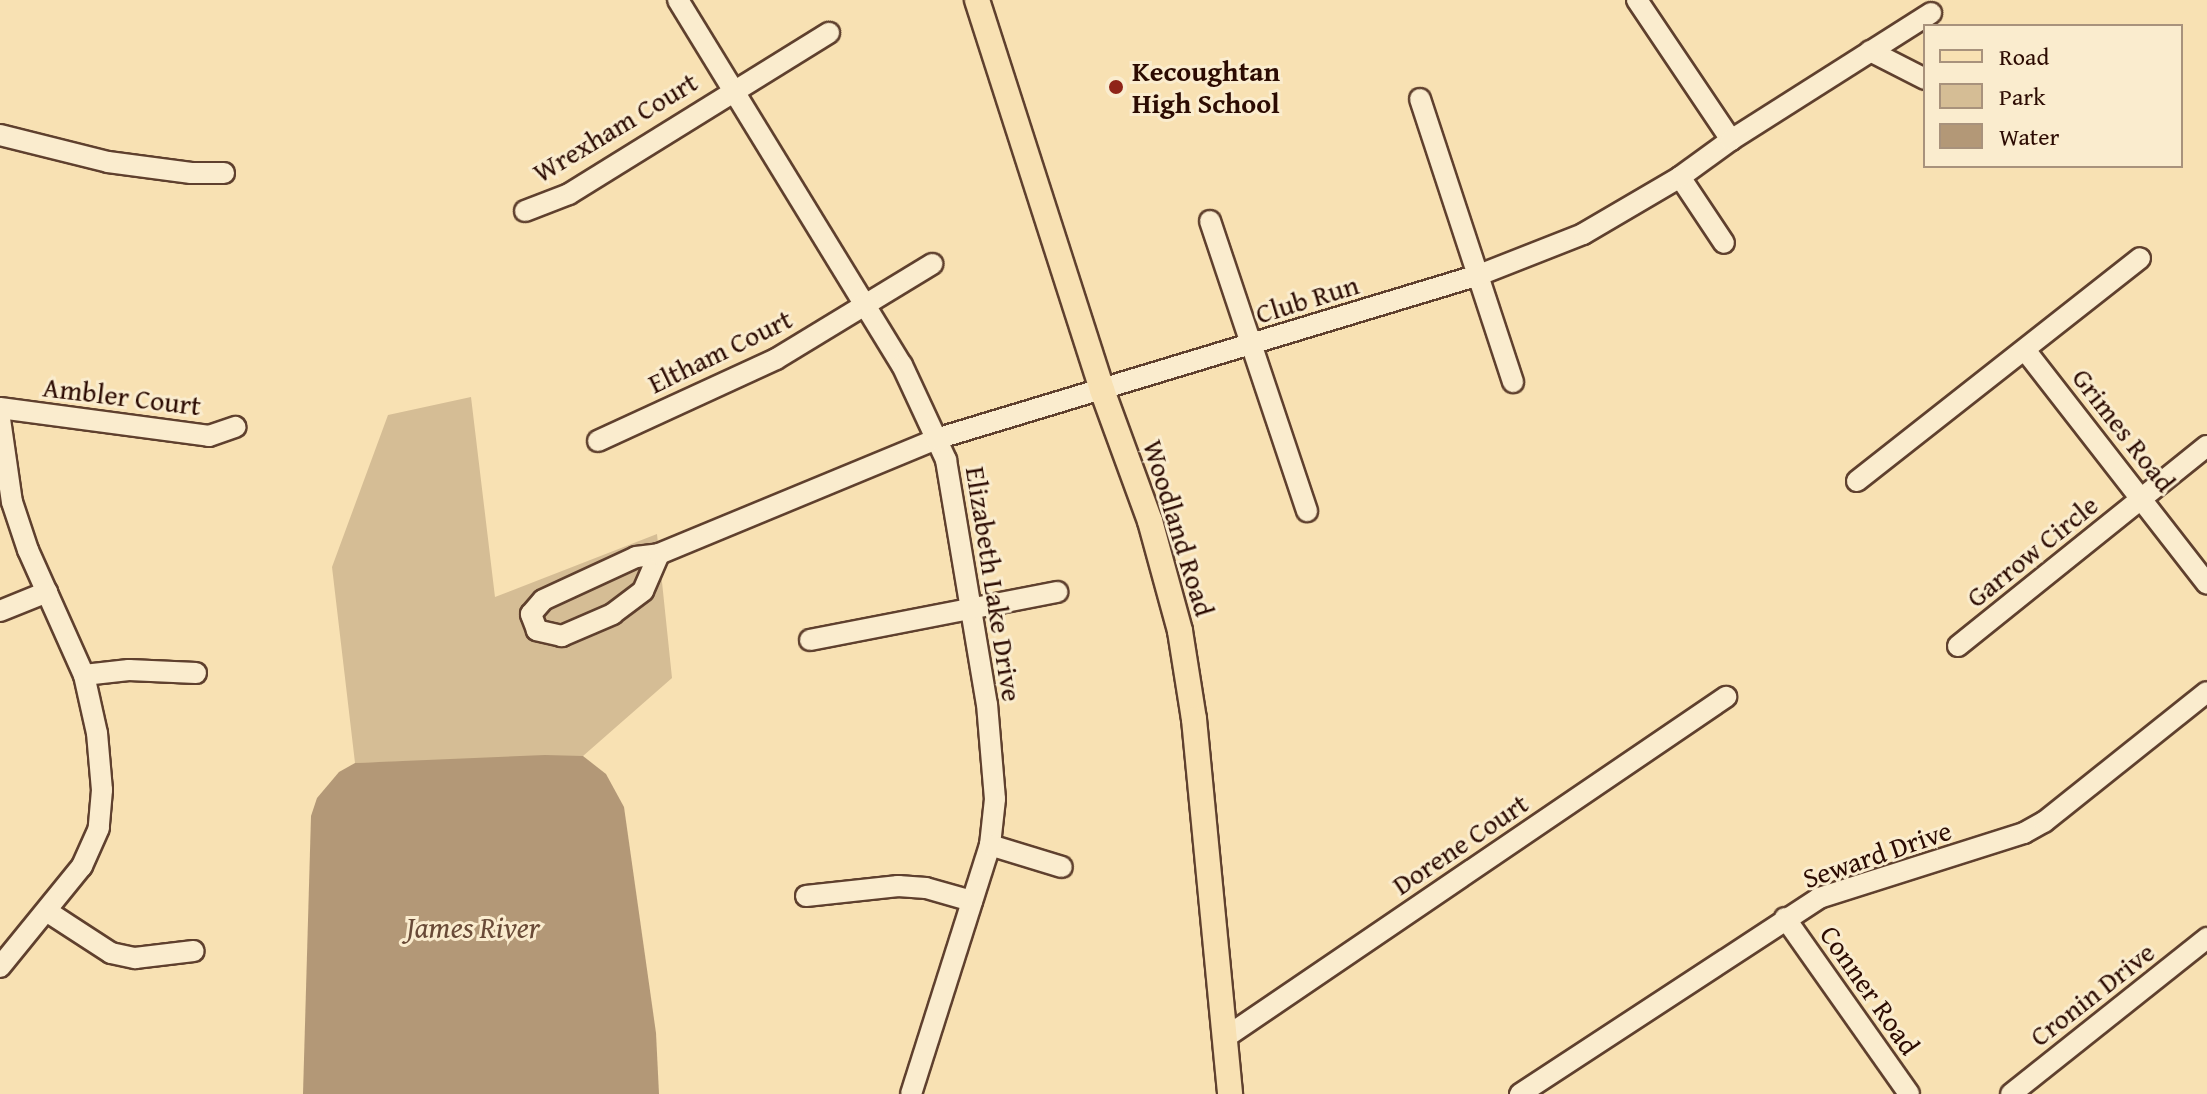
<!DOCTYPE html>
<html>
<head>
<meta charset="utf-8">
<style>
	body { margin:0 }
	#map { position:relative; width:2207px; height:1094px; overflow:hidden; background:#f8e1b3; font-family:"Gentium Book Plus",serif }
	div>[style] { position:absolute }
	.green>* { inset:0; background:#d5bd95 }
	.water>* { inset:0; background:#b39877 }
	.roads { filter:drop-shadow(2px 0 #5f402e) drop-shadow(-2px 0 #5f402e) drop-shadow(0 2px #5f402e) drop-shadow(0 -2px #5f402e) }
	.minor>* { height:20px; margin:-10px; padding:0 10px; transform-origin:10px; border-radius:10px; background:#faecce }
	.major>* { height:24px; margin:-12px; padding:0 12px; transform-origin:12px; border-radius:12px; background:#f8e1b3 }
	.dots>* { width:22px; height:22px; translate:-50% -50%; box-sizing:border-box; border:4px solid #faecce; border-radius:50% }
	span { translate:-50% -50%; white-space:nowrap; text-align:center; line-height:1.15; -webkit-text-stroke:6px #faecce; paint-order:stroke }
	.poi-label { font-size:28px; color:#2c0b02; font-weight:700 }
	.left { translate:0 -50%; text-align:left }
	.street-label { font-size:28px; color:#2c0b02 }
	.water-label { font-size:30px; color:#694a37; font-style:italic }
	.legend { position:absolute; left:1923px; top:24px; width:260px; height:144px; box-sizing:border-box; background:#faecce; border:2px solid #a8927c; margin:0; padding:10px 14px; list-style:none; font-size:24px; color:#2c0b02 }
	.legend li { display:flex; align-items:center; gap:16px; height:40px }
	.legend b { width:40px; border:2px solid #a8927c }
</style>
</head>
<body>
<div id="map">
	<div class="green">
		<i style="clip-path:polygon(471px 397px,495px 597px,657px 534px,672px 678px,583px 756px,355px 763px,332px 567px,388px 415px)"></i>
	</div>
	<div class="water">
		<i style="clip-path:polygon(545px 755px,583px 756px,606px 774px,624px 807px,656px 1033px,659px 1094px,303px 1094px,311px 816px,317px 798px,339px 772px,355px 763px)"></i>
	</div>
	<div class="roads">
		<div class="minor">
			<i style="left:678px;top:0;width:428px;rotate:58.5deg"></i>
			<i style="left:902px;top:365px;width:105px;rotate:65.1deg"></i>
			<i style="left:946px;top:460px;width:247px;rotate:80.5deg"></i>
			<i style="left:987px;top:704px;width:95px;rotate:85.2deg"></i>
			<i style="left:995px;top:799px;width:46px;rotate:96.2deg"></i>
			<i style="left:990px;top:845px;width:261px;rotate:107.6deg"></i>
			<i style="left:1637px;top:0;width:169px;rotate:56.1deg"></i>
			<i style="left:1870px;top:51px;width:62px;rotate:27deg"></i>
			<i style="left:1420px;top:99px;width:298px;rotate:71.8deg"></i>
			<i style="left:0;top:135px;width:111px;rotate:14deg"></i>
			<i style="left:108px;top:162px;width:84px;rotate:7.5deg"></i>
			<i style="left:191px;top:173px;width:33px"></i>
			<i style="left:1680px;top:177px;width:79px;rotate:56.3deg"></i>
			<i style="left:525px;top:211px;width:47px;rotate:-21.1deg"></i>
			<i style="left:569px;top:194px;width:306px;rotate:-31.8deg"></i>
			<i style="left:1210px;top:221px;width:306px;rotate:71.5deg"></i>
			<i style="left:2025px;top:350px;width:296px;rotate:52.1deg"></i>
			<i style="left:0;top:408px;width:211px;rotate:7.6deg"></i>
			<i style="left:209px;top:436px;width:28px;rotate:-19deg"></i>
			<i style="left:0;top:419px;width:84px;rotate:81.8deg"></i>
			<i style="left:12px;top:502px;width:51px;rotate:71.6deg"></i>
			<i style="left:28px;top:550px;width:137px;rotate:65.9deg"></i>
			<i style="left:84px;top:675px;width:59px;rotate:77.4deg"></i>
			<i style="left:97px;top:733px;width:57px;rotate:85deg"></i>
			<i style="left:102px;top:790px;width:38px;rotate:95deg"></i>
			<i style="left:99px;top:828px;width:42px;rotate:114.1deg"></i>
			<i style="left:82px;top:866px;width:130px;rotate:129.1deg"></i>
			<i style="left:598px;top:441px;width:196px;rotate:-24.7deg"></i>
			<i style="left:776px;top:359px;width:183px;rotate:-31.3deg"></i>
			<i style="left:1857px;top:481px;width:360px;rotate:-38.2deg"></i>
			<i style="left:659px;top:554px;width:40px;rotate:113.4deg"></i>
			<i style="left:643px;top:591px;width:38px;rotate:143deg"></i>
			<i style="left:613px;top:614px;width:56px;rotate:156.7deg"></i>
			<i style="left:562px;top:636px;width:26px;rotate:-167deg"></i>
			<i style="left:537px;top:630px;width:17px;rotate:-111deg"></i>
			<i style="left:531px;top:614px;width:18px;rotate:-49deg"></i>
			<i style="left:543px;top:600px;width:102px;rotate:-24.8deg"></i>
			<i style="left:636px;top:557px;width:23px;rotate:-7deg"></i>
			<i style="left:659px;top:554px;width:300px;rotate:-22.5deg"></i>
			<i style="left:936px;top:439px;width:567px;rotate:-16.81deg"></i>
			<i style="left:1479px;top:275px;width:112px;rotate:-21.5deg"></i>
			<i style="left:1583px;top:234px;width:113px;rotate:-30.4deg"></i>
			<i style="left:1680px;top:177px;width:63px;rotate:-36deg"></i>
			<i style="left:1731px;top:140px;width:237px;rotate:-32.4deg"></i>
			<i style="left:0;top:611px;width:51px;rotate:-22deg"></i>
			<i style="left:810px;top:640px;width:252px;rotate:-11deg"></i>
			<i style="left:1958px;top:646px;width:319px;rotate:-38.8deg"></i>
			<i style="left:84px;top:675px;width:45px;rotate:-6.3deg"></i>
			<i style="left:129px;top:670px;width:67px;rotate:2.6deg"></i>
			<i style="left:990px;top:845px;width:75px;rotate:17deg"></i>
			<i style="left:806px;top:896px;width:93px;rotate:-6.2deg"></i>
			<i style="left:898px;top:886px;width:28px;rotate:4deg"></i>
			<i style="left:926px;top:888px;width:48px;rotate:15.8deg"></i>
			<i style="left:48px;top:912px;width:75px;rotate:33.1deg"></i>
			<i style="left:111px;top:953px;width:25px;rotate:12deg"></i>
			<i style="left:135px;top:958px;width:59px;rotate:-6.8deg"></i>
			<i style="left:1785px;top:918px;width:215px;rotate:54.8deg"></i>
			<i style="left:1226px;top:1037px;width:605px;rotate:-34.22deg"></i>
			<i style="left:1520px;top:1094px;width:358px;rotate:-33.2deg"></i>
			<i style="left:1819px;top:898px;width:215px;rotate:-17.6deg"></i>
			<i style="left:2024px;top:833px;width:23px;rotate:-29deg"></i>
			<i style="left:2044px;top:822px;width:208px;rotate:-38.6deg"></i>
			<i style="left:2011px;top:1094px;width:251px;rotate:-38.5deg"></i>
		</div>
		<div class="major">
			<i style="left:977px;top:0;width:410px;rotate:72.2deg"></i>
			<i style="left:1102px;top:390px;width:140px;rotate:69.9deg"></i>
			<i style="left:1150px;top:521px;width:114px;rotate:74.7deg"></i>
			<i style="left:1180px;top:631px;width:89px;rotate:81deg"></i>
			<i style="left:1194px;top:719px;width:377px;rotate:84.5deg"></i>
		</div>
	</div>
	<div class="dots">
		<i style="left:1116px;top:87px;background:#8f2418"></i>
	</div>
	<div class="poi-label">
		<span class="left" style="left:1132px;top:87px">Kecoughtan<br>High School</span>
	</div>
	<div class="street-label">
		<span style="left:615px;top:127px;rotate:-31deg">Wrexham Court</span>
		<span style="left:1307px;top:299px;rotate:-17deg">Club Run</span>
		<span style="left:720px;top:351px;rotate:-26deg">Eltham Court</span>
		<span style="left:122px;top:396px;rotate:7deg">Ambler Court</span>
		<span style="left:2124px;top:430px;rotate:52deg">Grimes Road</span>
		<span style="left:1179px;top:528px;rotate:73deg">Woodland Road</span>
		<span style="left:2032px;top:551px;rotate:-39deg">Garrow Circle</span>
		<span style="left:994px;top:584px;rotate:81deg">Elizabeth Lake Drive</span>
		<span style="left:1460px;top:844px;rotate:-34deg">Dorene Court</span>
		<span style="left:1877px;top:854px;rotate:-19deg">Seward Drive</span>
		<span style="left:1870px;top:990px;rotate:55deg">Conner Road</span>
		<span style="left:2092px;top:994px;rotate:-38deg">Cronin Drive</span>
	</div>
	<div class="water-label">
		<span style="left:473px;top:927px">James River</span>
	</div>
	<ul class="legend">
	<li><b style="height:10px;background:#f8e1b3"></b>Road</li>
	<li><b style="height:22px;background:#d5bd95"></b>Park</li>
	<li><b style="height:22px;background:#b39877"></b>Water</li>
	</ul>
</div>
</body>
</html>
